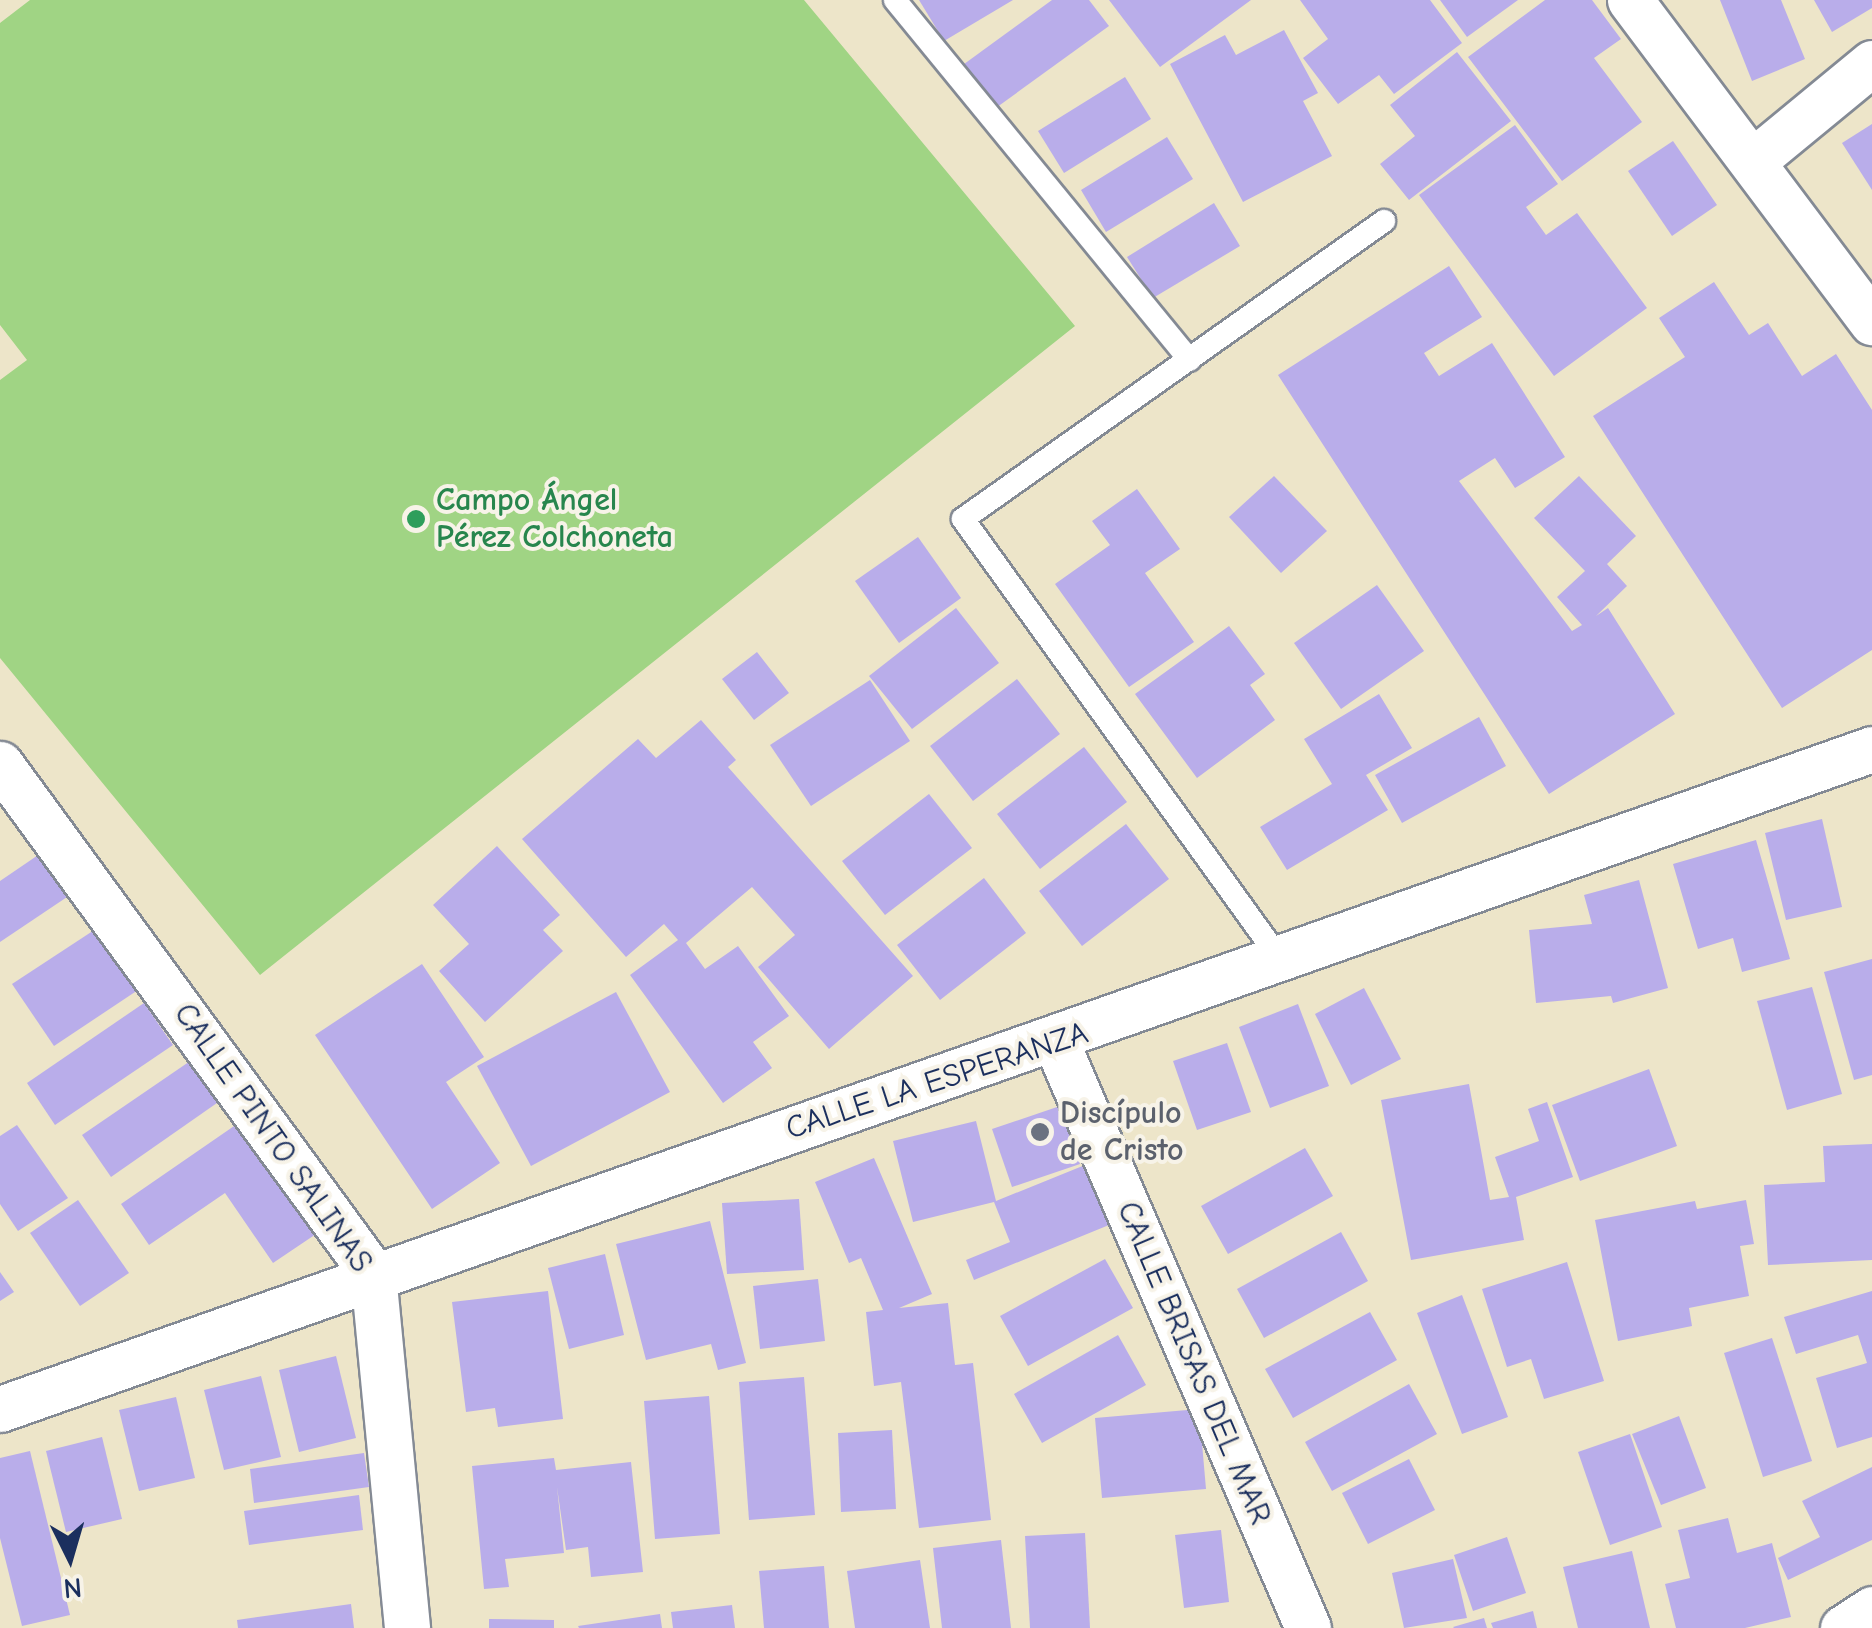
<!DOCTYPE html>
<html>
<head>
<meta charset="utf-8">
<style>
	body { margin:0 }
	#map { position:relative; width:1872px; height:1628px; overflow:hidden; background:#ede5c9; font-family:"Comic Neue",sans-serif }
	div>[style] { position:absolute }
	.green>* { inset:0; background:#a0d484 }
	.building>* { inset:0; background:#b9adea }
	.roads { filter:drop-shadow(2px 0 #848a94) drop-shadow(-2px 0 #848a94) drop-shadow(0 2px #848a94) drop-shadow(0 -2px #848a94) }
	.lane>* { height:22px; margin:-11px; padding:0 11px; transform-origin:11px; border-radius:11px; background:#fff }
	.street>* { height:45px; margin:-22.5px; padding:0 22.5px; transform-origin:22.5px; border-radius:22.5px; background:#fff }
	.dots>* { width:28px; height:28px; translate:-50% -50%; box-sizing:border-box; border:5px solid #f7f3e8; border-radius:50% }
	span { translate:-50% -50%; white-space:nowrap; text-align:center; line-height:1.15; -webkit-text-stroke:8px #f7f3e8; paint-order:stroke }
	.leisure-label { font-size:32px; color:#27864d; font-weight:700 }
	.left { translate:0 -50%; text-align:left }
	.street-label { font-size:32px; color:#1b2f5e }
	.worship-label { font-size:32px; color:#5b616d; font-weight:700 }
	.north { position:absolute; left:20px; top:1508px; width:100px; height:100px; -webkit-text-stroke:8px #f7f3e8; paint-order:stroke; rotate:175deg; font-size:28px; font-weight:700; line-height:40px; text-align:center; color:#1b2f5e }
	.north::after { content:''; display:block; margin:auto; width:35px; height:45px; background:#1b2f5e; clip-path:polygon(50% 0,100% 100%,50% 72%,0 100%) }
</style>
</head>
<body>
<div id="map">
	<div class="green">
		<i style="clip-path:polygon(30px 0,804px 0,1075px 326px,260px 975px,0 658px,0 380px,27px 360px,0 325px,0 23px)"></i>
	</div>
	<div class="building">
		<i style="clip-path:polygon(919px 0,1013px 0,944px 41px)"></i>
		<i style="clip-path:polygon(1052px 0,1089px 0,1109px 26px,993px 110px,960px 67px)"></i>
		<i style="clip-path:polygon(1109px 0,1251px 0,1160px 67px)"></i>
		<i style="clip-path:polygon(1300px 0,1430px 0,1462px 43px,1394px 94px,1379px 75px,1338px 104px,1303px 58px,1328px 39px)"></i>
		<i style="clip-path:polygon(1440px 0,1518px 0,1467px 37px)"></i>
		<i style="clip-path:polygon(1545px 0,1592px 0,1621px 39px,1594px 58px,1642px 122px,1562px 181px,1468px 57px)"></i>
		<i style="clip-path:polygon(1720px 0,1781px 0,1805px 59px,1752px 81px)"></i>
		<i style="clip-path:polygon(1814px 0,1872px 0,1872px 8px,1832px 32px)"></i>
		<i style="clip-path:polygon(1284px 30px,1318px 93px,1303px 101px,1332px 156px,1243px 202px,1170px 64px,1225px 35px,1236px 55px)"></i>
		<i style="clip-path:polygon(1457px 52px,1511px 121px,1409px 200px,1380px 164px,1415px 136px,1390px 105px)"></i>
		<i style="clip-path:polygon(1125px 77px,1151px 119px,1064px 173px,1038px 131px)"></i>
		<i style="clip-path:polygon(1872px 124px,1872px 190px,1842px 143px)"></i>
		<i style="clip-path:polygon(1515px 125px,1558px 184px,1526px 207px,1546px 235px,1577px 213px,1647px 308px,1554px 376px,1419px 195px)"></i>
		<i style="clip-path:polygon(1167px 137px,1193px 179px,1106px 232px,1081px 190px)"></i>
		<i style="clip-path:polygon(1673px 141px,1717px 205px,1672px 236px,1628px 171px)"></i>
		<i style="clip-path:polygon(1214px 203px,1240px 246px,1153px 298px,1127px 257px)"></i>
		<i style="clip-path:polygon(1449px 266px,1482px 317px,1424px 353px,1439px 376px,1492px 343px,1565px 457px,1515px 488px,1495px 458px,1459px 481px,1572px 631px,1582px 625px,1557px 597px,1585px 571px,1534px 518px,1579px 476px,1636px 536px,1607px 564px,1627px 586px,1596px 616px,1608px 608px,1675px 714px,1549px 794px,1278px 375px)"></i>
		<i style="clip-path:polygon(1714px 282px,1749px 335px,1768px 323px,1802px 376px,1836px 354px,1872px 410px,1872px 650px,1782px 708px,1593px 416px,1685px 357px,1659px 318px)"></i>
		<i style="clip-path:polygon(1274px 476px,1327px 531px,1281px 573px,1229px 517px)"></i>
		<i style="clip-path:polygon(1137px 489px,1180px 549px,1145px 573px,1194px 642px,1129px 687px,1055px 584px,1110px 545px,1092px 521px)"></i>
		<i style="clip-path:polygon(918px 537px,961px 598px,899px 643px,855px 581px)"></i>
		<i style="clip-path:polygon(1377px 585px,1424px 651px,1341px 709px,1294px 643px)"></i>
		<i style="clip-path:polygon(956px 608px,999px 663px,912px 729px,869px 676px)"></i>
		<i style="clip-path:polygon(1229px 626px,1265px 674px,1250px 685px,1275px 720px,1197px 778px,1135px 694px)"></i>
		<i style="clip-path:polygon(757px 652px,789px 693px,754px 720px,722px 679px)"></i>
		<i style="clip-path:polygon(1017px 679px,1060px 734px,973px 801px,930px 746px)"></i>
		<i style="clip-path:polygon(870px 680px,910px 741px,811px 806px,770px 745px)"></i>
		<i style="clip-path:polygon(1379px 694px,1412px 748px,1366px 775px,1388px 810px,1287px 870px,1260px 827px,1332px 784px,1304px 739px)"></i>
		<i style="clip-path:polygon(1479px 717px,1506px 766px,1402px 823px,1375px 775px)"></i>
		<i style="clip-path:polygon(701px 720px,736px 760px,728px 767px,913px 976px,829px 1049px,758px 967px,795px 935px,752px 887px,686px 943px,705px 969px,738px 946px,789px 1016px,753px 1042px,772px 1068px,723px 1103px,630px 975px,678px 940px,664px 924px,626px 957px,522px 839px,638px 739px,656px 758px)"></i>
		<i style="clip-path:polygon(1084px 747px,1127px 802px,1040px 869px,997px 814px)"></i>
		<i style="clip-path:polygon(929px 794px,972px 848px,885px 915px,842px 861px)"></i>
		<i style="clip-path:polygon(1822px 819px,1842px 907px,1786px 920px,1765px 833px)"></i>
		<i style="clip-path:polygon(1126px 824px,1169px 879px,1082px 946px,1039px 891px)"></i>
		<i style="clip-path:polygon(1756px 840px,1790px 959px,1742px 972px,1733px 938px,1698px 949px,1673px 864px)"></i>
		<i style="clip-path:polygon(497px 846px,560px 915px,543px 930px,563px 951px,485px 1022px,439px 971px,469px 944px,433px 905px)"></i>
		<i style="clip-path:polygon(47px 849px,76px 891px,0 942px,0 881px)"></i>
		<i style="clip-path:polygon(984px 878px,1026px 933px,940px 1000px,897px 945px)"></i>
		<i style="clip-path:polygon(1639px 880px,1668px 988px,1613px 1003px,1611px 996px,1536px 1003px,1529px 930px,1592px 924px,1584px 895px)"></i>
		<i style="clip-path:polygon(108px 921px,150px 982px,54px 1046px,12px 984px)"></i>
		<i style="clip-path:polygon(1872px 959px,1872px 1075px,1854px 1080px,1824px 972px)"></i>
		<i style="clip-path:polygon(422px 964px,484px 1057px,446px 1082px,500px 1163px,432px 1209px,315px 1035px)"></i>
		<i style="clip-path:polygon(1812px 987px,1842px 1094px,1787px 1110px,1757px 1001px)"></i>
		<i style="clip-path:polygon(1364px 988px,1401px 1059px,1351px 1085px,1315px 1014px)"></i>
		<i style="clip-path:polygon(616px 992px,670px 1092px,531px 1166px,477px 1066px)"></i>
		<i style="clip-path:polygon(144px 1003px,173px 1045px,55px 1125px,27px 1083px)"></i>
		<i style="clip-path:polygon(1298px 1004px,1329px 1086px,1270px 1108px,1239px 1027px)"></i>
		<i style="clip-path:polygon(1227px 1043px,1251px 1112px,1197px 1130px,1173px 1061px)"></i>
		<i style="clip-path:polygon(199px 1055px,227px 1096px,111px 1177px,82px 1135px)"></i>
		<i style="clip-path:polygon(1649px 1069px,1677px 1146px,1580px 1181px,1552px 1105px)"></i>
		<i style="clip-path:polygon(1469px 1084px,1490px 1200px,1509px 1197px,1495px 1157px,1539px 1141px,1528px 1109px,1547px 1102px,1573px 1177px,1516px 1197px,1524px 1240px,1411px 1260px,1381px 1100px)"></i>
		<i style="clip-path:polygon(1060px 1106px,1080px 1164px,1012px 1187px,992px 1129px)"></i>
		<i style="clip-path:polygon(976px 1121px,996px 1201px,1085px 1165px,1109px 1225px,974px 1280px,966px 1260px,1010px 1242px,994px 1202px,913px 1222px,893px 1141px)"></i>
		<i style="clip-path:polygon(237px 1124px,322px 1230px,273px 1263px,225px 1193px,149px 1245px,121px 1204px)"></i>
		<i style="clip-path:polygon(17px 1125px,68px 1198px,18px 1231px,0 1204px,0 1136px)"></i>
		<i style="clip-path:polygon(1872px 1144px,1872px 1260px,1768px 1265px,1764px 1185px,1825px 1182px,1823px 1146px)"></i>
		<i style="clip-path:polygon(1305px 1148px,1333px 1196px,1228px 1254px,1201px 1206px)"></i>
		<i style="clip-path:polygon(874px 1158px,932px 1294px,899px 1308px,948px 1303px,955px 1365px,973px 1363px,991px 1520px,919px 1528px,901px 1382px,874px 1386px,866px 1312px,883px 1310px,861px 1258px,849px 1263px,815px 1182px)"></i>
		<i style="clip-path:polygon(799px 1199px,804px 1270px,727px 1274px,722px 1203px)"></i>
		<i style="clip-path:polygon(78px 1200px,129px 1273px,80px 1306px,30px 1233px)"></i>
		<i style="clip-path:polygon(1746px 1200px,1754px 1244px,1740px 1246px,1749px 1296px,1689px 1308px,1692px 1326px,1618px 1341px,1595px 1220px,1695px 1201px,1697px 1209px)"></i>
		<i style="clip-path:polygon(710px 1221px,746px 1363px,718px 1370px,711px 1344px,646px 1360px,616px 1244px)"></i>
		<i style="clip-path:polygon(1341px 1232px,1368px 1281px,1264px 1338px,1237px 1289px)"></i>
		<i style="clip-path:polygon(605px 1254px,624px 1335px,569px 1349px,548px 1268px)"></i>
		<i style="clip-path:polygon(1105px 1259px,1133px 1308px,1028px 1366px,1000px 1316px)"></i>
		<i style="clip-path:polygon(1567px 1262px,1604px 1381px,1544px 1399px,1531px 1359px,1507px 1367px,1482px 1289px)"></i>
		<i style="clip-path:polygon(0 1272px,14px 1292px,0 1301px)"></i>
		<i style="clip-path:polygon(818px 1279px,825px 1341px,760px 1349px,753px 1286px)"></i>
		<i style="clip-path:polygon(548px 1291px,563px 1419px,498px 1427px,495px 1408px,466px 1412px,452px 1302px)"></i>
		<i style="clip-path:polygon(1872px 1291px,1872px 1437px,1837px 1448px,1816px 1378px,1867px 1363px,1858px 1335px,1796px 1354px,1784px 1317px)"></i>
		<i style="clip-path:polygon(1462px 1295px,1508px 1417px,1462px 1434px,1417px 1313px)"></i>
		<i style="clip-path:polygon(1370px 1312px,1397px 1360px,1293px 1418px,1265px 1369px)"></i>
		<i style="clip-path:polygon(1118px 1335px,1146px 1385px,1042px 1443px,1014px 1394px)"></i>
		<i style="clip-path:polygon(1772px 1338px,1812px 1461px,1763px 1477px,1724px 1353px)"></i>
		<i style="clip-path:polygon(336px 1356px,356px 1438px,299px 1452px,279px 1370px)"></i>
		<i style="clip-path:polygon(261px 1376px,281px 1457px,224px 1470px,204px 1390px)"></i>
		<i style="clip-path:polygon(804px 1377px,815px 1515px,749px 1520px,739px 1382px)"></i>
		<i style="clip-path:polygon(1409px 1384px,1437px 1434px,1332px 1491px,1305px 1442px)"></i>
		<i style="clip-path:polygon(709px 1396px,720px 1534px,655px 1539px,644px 1401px)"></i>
		<i style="clip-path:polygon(176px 1397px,195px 1478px,139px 1491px,119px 1410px)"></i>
		<i style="clip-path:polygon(1199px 1409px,1206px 1489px,1102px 1498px,1095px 1418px)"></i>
		<i style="clip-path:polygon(1679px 1416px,1706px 1488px,1661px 1505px,1632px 1434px)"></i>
		<i style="clip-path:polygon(892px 1430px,896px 1509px,841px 1512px,838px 1433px)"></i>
		<i style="clip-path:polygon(1630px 1434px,1662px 1527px,1610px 1545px,1578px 1452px)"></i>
		<i style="clip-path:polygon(102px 1437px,122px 1519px,66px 1532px,46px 1451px)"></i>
		<i style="clip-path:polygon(30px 1451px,70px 1615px,22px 1626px,0 1538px,0 1458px)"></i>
		<i style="clip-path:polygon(364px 1453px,369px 1487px,254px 1503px,250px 1469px)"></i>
		<i style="clip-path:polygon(554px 1458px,556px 1470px,631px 1462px,643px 1572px,591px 1577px,588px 1547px,566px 1550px,557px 1487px,564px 1553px,505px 1559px,509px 1587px,484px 1589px,472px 1466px)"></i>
		<i style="clip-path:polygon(1409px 1459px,1435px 1510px,1368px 1544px,1342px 1493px)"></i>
		<i style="clip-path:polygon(1872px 1467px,1872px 1540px,1788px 1580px,1778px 1558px,1820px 1537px,1802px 1501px)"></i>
		<i style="clip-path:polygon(359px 1495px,363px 1530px,249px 1545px,244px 1511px)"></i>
		<i style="clip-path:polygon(1728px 1518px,1737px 1553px,1772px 1543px,1791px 1617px,1745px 1628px,1676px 1628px,1665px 1584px,1690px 1578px,1678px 1530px)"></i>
		<i style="clip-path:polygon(1221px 1530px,1229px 1602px,1184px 1608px,1175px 1535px)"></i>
		<i style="clip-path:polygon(1085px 1533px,1090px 1628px,1030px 1628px,1025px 1536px)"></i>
		<i style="clip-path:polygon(1507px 1537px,1526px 1593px,1473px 1611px,1454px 1555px)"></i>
		<i style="clip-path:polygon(1001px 1540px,1011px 1628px,942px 1628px,933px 1548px)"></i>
		<i style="clip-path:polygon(1632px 1551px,1650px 1628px,1578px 1628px,1563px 1567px)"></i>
		<i style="clip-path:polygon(1453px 1559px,1467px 1618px,1404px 1628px,1392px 1573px)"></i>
		<i style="clip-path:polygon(920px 1560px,930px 1628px,855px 1628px,847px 1571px)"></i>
		<i style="clip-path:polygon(824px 1566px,829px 1628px,764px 1628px,759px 1571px)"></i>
		<i style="clip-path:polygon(351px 1604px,354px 1628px,238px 1628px,237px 1620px)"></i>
		<i style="clip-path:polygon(732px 1605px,735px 1628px,673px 1628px,671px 1612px)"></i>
		<i style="clip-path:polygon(1533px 1611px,1537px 1628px,1493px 1628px,1491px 1623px)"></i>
		<i style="clip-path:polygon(660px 1614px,662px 1628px,579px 1628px,578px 1626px)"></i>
		<i style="clip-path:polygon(1484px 1618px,1487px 1628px,1454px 1628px,1453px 1627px)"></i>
		<i style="clip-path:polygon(489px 1619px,554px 1620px,554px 1628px,489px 1628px)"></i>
	</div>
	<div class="roads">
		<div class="lane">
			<i style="left:895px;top:0;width:465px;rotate:50.7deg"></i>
			<i style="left:1282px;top:962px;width:546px;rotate:-125.76deg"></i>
			<i style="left:963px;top:519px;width:516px;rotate:-35.29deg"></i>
		</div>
		<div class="street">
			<i style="left:1630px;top:0;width:403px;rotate:53.1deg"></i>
			<i style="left:1753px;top:161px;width:154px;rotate:-39.5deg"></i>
			<i style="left:0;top:764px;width:632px;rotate:53.82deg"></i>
			<i style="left:373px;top:1274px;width:356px;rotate:84.5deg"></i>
			<i style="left:1056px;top:1042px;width:638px;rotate:66.73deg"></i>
			<i style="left:0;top:1409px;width:1985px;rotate:-19.42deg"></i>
			<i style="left:1843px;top:1628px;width:35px;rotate:-33deg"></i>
		</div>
	</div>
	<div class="dots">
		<i style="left:416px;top:519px;background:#2e9e5b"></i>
		<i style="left:1040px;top:1132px;background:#6b7280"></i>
	</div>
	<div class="leisure-label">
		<span class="left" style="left:436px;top:519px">Campo Ángel<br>Pérez Colchoneta</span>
	</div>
	<div class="street-label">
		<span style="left:937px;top:1081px;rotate:-18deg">CALLE LA ESPERANZA</span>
		<span style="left:273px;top:1138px;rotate:55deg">CALLE PINTO SALINAS</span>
		<span style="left:1194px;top:1363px;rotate:67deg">CALLE BRISAS DEL MAR</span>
	</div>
	<div class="worship-label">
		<span class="left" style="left:1060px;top:1132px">Discípulo<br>de Cristo</span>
	</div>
	<div class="north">N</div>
</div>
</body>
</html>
